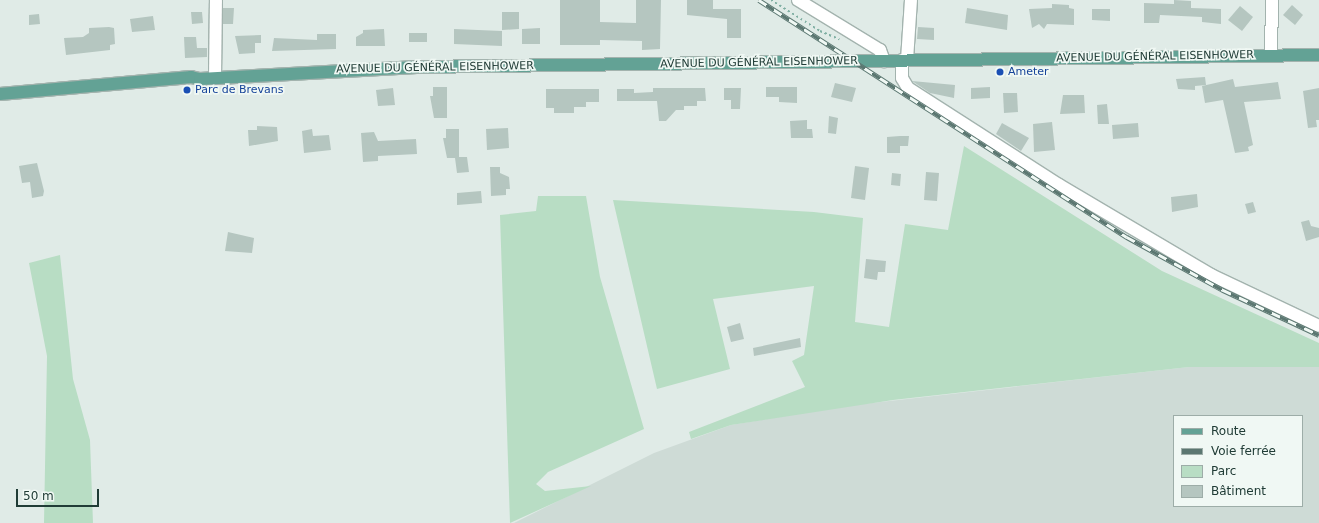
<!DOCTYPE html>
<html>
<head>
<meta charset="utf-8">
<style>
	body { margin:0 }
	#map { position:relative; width:1319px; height:523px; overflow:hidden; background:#e0ebe7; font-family:"DejaVu Sans",sans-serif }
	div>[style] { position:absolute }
	.built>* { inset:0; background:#cedbd6 }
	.green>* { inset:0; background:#b8ddc4 }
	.building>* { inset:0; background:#b5c6c0 }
	.path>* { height:2px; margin-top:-1px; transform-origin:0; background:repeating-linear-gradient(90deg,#80afa3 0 2px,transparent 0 5px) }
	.roads { filter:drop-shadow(1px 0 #a3b3ae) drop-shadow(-1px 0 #a3b3ae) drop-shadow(0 1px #a3b3ae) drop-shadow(0 -1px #a3b3ae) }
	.minor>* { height:12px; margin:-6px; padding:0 6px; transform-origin:6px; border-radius:6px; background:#fff }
	.major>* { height:12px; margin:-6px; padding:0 6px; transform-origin:6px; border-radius:6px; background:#63a295 }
	.rail>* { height:4.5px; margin-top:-2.25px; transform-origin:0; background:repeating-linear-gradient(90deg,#f0f8f4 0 9px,#5b7771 0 18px); box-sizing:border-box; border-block:1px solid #5b7771 }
	.dots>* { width:11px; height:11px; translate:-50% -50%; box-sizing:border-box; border:2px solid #f0f8f4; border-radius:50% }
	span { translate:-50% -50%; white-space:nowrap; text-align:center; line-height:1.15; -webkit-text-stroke:3.5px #f0f8f4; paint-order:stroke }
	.street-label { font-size:11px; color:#203c36 }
	.transit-label { font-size:11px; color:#164399 }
	.left { translate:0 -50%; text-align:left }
	.legend { position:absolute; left:1173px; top:415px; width:130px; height:92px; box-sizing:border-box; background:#f0f8f4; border:1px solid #9dada8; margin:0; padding:5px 7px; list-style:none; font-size:12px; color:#203c36 }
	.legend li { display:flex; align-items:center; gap:8px; height:20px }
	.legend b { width:20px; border:1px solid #9dada8 }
	.scale { position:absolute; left:16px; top:489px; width:83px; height:18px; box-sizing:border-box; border:2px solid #203c36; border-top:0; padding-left:5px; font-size:12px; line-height:14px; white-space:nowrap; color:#203c36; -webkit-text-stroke:3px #f0f8f4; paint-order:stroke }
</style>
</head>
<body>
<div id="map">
	<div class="built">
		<i style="clip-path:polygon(evenodd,1189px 367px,1319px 367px,1319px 523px,514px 523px,654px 453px,731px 425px,845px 406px,1189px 367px,1174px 416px,1302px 416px,1302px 506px,1174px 506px,1174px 416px)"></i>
	</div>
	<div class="green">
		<i style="clip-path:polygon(964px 146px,1162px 271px,1319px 343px,1319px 367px,1189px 367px,893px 400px,731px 425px,691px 439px,689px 432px,805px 387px,792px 361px,804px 355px,814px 286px,713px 299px,730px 369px,657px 389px,613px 200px,814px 212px,863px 218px,855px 322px,889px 327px,905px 224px,948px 230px)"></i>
		<i style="clip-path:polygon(538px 196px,586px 196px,600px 277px,644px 429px,548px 472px,536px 484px,545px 491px,591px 486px,510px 523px,500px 215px,536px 211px)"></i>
		<i style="clip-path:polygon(60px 255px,73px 379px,90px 440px,93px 523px,44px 523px,47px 356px,29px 263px)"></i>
	</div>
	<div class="building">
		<i style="clip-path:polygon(560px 0,600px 0,600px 22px,636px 23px,636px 0,661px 0,660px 49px,642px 50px,642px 41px,600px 40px,600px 45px,560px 45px)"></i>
		<i style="clip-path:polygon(687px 0,713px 0,713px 9px,741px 9px,741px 38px,727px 38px,727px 19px,687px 15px)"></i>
		<i style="clip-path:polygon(1174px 0,1191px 1px,1191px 8px,1221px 9px,1221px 24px,1202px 22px,1202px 17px,1160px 15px,1159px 23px,1144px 23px,1144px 3px,1174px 4px)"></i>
		<i style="clip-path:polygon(1052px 4px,1069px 5px,1069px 8px,1074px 9px,1074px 25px,1047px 24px,1044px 29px,1039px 24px,1032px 28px,1029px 9px,1052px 8px)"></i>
		<i style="clip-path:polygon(1292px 5px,1303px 15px,1295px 25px,1283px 15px)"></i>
		<i style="clip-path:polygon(1240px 6px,1253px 17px,1242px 31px,1228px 20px)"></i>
		<i style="clip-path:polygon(223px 8px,234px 8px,233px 24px,223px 24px)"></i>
		<i style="clip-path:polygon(967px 8px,1008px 15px,1007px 30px,965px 23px)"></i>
		<i style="clip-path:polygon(1092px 9px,1110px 9px,1110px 21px,1092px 20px)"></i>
		<i style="clip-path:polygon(191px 12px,202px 12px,203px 23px,192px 24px)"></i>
		<i style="clip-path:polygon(502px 12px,519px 12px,519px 29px,502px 30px)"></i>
		<i style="clip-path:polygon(39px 14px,40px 24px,29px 25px,29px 15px)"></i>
		<i style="clip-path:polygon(153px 16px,155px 30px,132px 32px,130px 19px)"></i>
		<i style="clip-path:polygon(109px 27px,114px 28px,115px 44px,110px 45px,110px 50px,66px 55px,64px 38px,83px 37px,89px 33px,89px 28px)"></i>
		<i style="clip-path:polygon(918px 27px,934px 28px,934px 40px,917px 39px)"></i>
		<i style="clip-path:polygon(540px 28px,540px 44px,522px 44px,522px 29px)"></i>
		<i style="clip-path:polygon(384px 29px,385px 46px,356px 46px,356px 37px,363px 33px,363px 30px)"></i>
		<i style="clip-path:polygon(454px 29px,502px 31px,502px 46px,454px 44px)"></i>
		<i style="clip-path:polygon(409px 33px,427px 33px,427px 42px,409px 42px)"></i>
		<i style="clip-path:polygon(317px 34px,336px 34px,336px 49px,272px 51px,274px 38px,317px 40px)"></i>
		<i style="clip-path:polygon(261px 35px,261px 43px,255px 43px,255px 53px,239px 54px,235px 36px)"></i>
		<i style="clip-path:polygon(184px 37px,196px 37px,197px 48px,207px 48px,207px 57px,185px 58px)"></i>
		<i style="clip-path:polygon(1205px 77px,1206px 85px,1195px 86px,1195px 90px,1178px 89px,1176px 79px)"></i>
		<i style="clip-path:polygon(1233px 79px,1235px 87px,1278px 82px,1281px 99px,1244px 102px,1253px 145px,1248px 147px,1249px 151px,1235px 153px,1223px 100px,1205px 103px,1202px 86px)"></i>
		<i style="clip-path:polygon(912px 81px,955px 85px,954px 98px,930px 93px)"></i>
		<i style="clip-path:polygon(835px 83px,856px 88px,852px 102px,831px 97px)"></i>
		<i style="clip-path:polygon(433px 87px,447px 87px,447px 118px,434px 118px,430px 96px,433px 96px)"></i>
		<i style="clip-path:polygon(766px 87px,797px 87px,797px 103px,779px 102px,779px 97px,766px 97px)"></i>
		<i style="clip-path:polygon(990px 87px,990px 98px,971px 99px,971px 88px)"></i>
		<i style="clip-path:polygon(393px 88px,395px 105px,378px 106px,376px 90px)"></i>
		<i style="clip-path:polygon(653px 88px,705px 88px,706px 101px,697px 101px,697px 106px,684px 106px,684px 110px,676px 110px,666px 121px,659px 121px,657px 101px,617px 101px,617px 89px,634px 89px,634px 93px,653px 92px)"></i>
		<i style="clip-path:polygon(724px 88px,741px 88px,740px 109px,731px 109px,731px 100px,724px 100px)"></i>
		<i style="clip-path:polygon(1319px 88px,1319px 120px,1316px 120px,1317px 127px,1308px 128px,1303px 91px)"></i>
		<i style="clip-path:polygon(546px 89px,599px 89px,599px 102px,586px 102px,586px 107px,574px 107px,574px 113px,554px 113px,554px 108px,546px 108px)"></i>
		<i style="clip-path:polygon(1003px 93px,1017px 93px,1018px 112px,1004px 113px)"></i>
		<i style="clip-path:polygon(1063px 95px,1084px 95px,1085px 113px,1060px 114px)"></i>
		<i style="clip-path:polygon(1107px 104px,1109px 124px,1098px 124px,1097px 105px)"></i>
		<i style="clip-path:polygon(829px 116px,838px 118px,836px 134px,828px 133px)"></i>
		<i style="clip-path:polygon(807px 120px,807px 129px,812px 129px,813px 138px,791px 138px,790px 121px)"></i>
		<i style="clip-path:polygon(1052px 122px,1055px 150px,1034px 152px,1033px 124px)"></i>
		<i style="clip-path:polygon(1002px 123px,1029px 138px,1021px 151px,996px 134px)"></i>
		<i style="clip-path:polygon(1138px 123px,1139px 137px,1113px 139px,1112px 125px)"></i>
		<i style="clip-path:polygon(257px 126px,277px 127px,278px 141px,249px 146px,248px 130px,257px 130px)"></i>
		<i style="clip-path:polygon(508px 128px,509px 148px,487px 150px,486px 129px)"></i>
		<i style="clip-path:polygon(312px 129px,313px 136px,329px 135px,331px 150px,304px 153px,302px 131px)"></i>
		<i style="clip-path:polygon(446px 129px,459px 129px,459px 157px,467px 157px,469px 172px,457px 173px,455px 158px,447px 158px,443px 138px,446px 138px)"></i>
		<i style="clip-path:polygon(374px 132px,378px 141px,416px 139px,417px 154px,378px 156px,378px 161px,363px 162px,361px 133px)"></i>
		<i style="clip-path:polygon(900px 136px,909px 136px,908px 146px,900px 146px,900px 153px,887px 153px,887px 137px)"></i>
		<i style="clip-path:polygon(37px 163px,44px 191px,43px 196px,32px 198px,30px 182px,22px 183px,19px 166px)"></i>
		<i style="clip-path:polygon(855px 166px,869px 168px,865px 200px,851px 198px)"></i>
		<i style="clip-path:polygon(490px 167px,500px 167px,500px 173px,509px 177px,510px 189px,506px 189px,506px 195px,491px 196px)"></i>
		<i style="clip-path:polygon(926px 172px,939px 173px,937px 201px,924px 200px)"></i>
		<i style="clip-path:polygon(892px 173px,901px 174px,900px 186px,891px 185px)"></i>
		<i style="clip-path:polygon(481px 191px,482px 203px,457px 205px,457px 193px)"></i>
		<i style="clip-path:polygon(1197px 194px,1198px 207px,1172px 212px,1171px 197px)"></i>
		<i style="clip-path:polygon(1253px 202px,1256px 212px,1248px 214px,1245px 204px)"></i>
		<i style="clip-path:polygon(1309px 220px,1311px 226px,1319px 228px,1319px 237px,1306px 241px,1301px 222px)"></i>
		<i style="clip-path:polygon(228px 232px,254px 238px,252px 253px,225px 251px)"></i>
		<i style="clip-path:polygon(866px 259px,886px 261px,885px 272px,878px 272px,877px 280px,864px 278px)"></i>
		<i style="clip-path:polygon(740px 323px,744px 339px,731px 342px,727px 327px)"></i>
		<i style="clip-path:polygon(800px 338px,801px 347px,754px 356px,753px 348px)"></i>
	</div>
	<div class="path">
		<i style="left:771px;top:0;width:58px;rotate:32.3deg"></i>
		<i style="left:820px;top:31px;width:21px;rotate:23deg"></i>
	</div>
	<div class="roads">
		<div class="minor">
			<i style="left:798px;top:0;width:96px;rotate:31.4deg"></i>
			<i style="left:880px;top:50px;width:12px;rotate:70deg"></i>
			<i style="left:1271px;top:56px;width:56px;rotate:-89deg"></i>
			<i style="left:902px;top:60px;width:18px;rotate:90deg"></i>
			<i style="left:902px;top:78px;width:12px;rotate:59deg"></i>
			<i style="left:908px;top:88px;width:179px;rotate:32.7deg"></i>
			<i style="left:1059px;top:185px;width:177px;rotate:30.6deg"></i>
			<i style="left:1211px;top:275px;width:119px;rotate:25.3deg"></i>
			<i style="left:907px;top:60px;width:60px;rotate:-86.2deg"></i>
			<i style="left:215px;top:78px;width:78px;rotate:-89.3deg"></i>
		</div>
		<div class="major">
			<i style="left:0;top:94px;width:192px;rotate:-5.1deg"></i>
			<i style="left:191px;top:77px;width:9px;rotate:13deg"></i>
			<i style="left:200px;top:79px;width:217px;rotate:-3.2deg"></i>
			<i style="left:417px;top:67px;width:902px;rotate:-0.76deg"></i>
		</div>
	</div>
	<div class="rail">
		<i style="left:759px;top:0;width:438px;rotate:32.8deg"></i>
		<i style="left:1127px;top:237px;width:110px;rotate:28.9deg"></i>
		<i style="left:1223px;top:290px;width:106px;rotate:25.1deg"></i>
	</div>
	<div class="dots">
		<i style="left:1000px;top:72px;background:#1a4fb4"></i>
		<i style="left:187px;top:90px;background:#1a4fb4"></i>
	</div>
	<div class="street-label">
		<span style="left:1155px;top:57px;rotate:-1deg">AVENUE DU GÉNÉRAL EISENHOWER</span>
		<span style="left:759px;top:63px;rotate:-1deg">AVENUE DU GÉNÉRAL EISENHOWER</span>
		<span style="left:435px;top:68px;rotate:-1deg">AVENUE DU GÉNÉRAL EISENHOWER</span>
	</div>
	<div class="transit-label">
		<span class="left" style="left:1008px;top:72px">Ameter</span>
		<span class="left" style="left:195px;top:90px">Parc de Brevans</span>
	</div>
	<ul class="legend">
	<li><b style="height:5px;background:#63a295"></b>Route</li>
	<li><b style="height:5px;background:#5b7771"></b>Voie ferrée</li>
	<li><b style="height:11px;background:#b8ddc4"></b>Parc</li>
	<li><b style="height:11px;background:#b5c6c0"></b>Bâtiment</li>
	</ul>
	<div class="scale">50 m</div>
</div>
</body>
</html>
